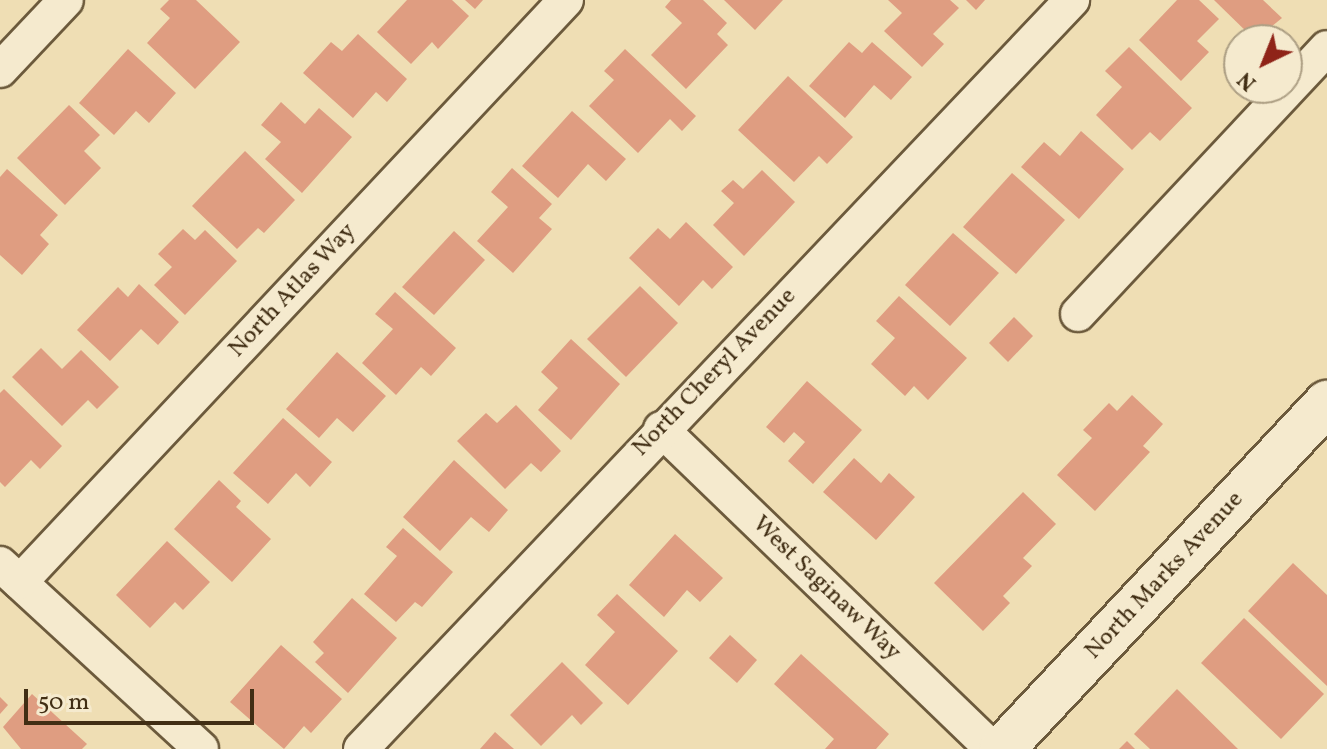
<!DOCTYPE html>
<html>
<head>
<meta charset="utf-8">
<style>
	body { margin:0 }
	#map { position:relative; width:1327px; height:749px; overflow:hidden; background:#efdeb4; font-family:Vollkorn,serif }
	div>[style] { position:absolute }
	.building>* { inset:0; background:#df9d81 }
	.roads { filter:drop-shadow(2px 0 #6c5a3c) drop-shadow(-2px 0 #6c5a3c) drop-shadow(0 2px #6c5a3c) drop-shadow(0 -2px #6c5a3c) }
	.street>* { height:34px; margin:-17px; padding:0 17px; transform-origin:17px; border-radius:17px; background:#f5eace }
	.secondary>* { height:44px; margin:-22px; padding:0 22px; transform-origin:22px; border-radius:22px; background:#f5eace }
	span { translate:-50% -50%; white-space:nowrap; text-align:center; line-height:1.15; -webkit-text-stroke:6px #f5eace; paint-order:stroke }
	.street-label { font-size:24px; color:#412e14 }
	.north { position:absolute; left:1223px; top:24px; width:80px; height:80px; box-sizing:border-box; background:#f5eace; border:2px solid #ad9f84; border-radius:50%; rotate:223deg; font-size:22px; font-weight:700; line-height:32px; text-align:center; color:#412e14 }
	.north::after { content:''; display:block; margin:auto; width:28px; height:36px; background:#8f2418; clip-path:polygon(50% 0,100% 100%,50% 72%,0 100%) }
	.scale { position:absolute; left:24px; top:689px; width:230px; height:36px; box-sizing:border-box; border:4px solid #412e14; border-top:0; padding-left:10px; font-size:24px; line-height:28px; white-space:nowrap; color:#412e14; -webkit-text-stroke:6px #f5eace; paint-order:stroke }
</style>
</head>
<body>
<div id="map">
	<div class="building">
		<i style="clip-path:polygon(169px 0,196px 0,240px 42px,195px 89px,147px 43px,170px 18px,160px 9px)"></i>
		<i style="clip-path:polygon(407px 0,452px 0,469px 16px,438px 49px,432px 42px,411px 64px,377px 32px)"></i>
		<i style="clip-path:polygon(465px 0,483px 0,475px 9px)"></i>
		<i style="clip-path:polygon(671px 0,703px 0,727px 23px,717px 34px,728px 45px,686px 89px,651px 55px,682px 23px,665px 7px)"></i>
		<i style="clip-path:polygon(724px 0,783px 0,755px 30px)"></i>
		<i style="clip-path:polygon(888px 0,950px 0,959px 8px,933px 34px,944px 44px,922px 67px,884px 31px,902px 13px)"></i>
		<i style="clip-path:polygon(966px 0,985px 0,976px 10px)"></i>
		<i style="clip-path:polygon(1177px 0,1199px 0,1219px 19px,1197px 41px,1209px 52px,1181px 81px,1139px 40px)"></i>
		<i style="clip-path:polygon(1214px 0,1263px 0,1282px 18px,1255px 40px)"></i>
		<i style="clip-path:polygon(358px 34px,407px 79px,387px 102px,376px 92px,353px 118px,303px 73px,331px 42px,342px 51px)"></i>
		<i style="clip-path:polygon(849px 42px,862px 53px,872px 42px,912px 77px,891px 100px,874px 85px,845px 118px,809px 86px)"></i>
		<i style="clip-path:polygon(1129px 47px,1192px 108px,1160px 141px,1150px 132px,1132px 150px,1096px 115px,1122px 87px,1105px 71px)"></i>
		<i style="clip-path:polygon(128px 49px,176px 93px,149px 123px,136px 111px,114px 135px,79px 103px)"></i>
		<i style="clip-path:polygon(625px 49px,696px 116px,682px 131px,670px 119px,638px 153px,589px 106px,614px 80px,604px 71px)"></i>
		<i style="clip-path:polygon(788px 76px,853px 137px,827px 164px,819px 156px,794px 182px,738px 130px)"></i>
		<i style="clip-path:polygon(281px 102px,305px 124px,319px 108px,352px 137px,302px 193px,265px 159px,281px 142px,261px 125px)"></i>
		<i style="clip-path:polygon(69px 105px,100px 135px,84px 151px,101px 168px,65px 205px,17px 158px)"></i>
		<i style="clip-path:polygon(572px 111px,626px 159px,606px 181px,588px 164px,558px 198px,522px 166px)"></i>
		<i style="clip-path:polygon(1081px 131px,1124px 169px,1079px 219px,1021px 167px,1044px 142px,1060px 156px)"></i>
		<i style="clip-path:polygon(245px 151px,295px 200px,264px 233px,258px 228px,237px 249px,192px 206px)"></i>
		<i style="clip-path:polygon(512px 168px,552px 204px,539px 218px,552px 229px,513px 273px,477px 241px,508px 207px,491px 192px)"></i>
		<i style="clip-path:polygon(7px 169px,58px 215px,40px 235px,49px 244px,22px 275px,0 255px,0 177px)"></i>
		<i style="clip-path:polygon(762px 170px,795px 202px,744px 256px,713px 225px,734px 203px,721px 191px,733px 180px,743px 189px)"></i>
		<i style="clip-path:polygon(1012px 173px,1065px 220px,1016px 274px,963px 227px)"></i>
		<i style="clip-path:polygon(686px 222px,733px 267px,712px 289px,703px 280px,679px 306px,629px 258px,658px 228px,670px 239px)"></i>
		<i style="clip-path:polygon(183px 229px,195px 240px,205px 230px,237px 261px,185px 315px,154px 285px,172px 267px,158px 254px)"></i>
		<i style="clip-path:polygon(454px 231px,485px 260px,434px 315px,402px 287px)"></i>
		<i style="clip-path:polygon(953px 233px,999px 273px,950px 326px,905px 285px)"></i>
		<i style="clip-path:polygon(139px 284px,179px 322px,158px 345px,141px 329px,110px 361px,77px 330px,118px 287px,128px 297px)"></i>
		<i style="clip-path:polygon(640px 286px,678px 323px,626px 377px,587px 339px)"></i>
		<i style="clip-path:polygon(395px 292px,456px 348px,431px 376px,421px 367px,396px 395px,362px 363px,393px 329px,375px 314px)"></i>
		<i style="clip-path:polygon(899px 296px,967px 358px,928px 400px,914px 386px,905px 396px,871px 364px,895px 338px,876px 321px)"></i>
		<i style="clip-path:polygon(1014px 317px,1033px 336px,1008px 362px,989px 343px)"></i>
		<i style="clip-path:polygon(571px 339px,620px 384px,571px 440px,538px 410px,558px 388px,541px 372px)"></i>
		<i style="clip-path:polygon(41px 348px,62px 369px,81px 350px,119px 387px,97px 409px,88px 400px,62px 426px,12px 377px)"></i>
		<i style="clip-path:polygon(337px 352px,386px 396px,353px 432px,337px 418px,319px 438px,286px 409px)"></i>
		<i style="clip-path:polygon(807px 381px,862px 430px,813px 484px,788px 461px,805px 442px,794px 432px,784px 443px,766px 427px)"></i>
		<i style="clip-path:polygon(4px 389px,62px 446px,40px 469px,31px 460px,5px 487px,0 482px,0 393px)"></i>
		<i style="clip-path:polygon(1132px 395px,1163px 424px,1143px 446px,1150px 452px,1095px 511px,1057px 475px,1092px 438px,1083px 430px,1109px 403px,1117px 411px)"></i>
		<i style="clip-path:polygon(516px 405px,561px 451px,541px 472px,531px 463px,505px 489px,457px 441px,486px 413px,497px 423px)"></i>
		<i style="clip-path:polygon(283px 418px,332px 462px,310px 487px,296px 473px,268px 504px,233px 473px)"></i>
		<i style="clip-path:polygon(854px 458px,881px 483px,889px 473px,915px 497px,876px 540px,823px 492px)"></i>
		<i style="clip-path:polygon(454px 460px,508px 510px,489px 532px,471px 517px,440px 551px,403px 517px)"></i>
		<i style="clip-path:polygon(219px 480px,241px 501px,236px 507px,271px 539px,232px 582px,174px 529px)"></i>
		<i style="clip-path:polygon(1023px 492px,1056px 524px,1023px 558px,1032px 566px,1003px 596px,1010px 603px,983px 631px,934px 583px)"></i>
		<i style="clip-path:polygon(403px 528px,453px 572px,422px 607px,415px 602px,396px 622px,364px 594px,397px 556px,386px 547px)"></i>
		<i style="clip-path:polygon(675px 534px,723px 578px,700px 602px,687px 590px,664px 617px,629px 585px)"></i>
		<i style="clip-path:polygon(167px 541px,210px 582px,183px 610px,175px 602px,150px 628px,116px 595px)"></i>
		<i style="clip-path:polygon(1293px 563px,1327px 595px,1327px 686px,1248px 611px)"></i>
		<i style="clip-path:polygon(617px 594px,678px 651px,628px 705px,585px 665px,615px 632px,597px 615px)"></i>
		<i style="clip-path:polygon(352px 598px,397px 638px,348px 693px,315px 662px,324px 653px,313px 642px)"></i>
		<i style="clip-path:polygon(1244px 618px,1324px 694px,1281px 739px,1201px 663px)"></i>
		<i style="clip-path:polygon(730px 635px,757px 660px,737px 683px,709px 658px)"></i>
		<i style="clip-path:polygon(281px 645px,342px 699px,311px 733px,304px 726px,284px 749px,230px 702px)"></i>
		<i style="clip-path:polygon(801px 654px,889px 734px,876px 749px,825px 749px,834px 739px,774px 684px)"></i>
		<i style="clip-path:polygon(562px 662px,603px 703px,581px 725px,572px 715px,541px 746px,510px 715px)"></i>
		<i style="clip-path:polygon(1177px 689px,1238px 749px,1150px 749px,1134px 734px)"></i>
		<i style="clip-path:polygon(32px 694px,87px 744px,82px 749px,21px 749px,3px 727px)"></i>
		<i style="clip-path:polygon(0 697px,8px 705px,0 714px)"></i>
		<i style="clip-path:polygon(495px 732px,514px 749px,480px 749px)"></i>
		<i style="clip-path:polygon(1127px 741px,1135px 749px,1119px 749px)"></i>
	</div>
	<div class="roads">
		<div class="street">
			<i style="left:0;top:70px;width:96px;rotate:-46.7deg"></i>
			<i style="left:1078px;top:314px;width:364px;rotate:-46.9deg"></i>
			<i style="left:661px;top:429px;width:460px;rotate:44deg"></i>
			<i style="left:0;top:564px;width:273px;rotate:42.6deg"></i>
			<i style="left:20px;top:582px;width:798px;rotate:-46.83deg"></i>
			<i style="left:361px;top:749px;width:1033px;rotate:-46.49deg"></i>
		</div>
		<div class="secondary">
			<i style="left:1002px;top:749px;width:475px;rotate:-46.8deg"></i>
		</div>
	</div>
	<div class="street-label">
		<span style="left:293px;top:291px;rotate:-47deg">North Atlas Way</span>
		<span style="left:715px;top:373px;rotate:-46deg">North Cheryl Avenue</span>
		<span style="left:1165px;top:576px;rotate:-47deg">North Marks Avenue</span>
		<span style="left:826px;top:589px;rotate:44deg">West Saginaw Way</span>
	</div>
	<div class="north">N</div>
	<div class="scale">50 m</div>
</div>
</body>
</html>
